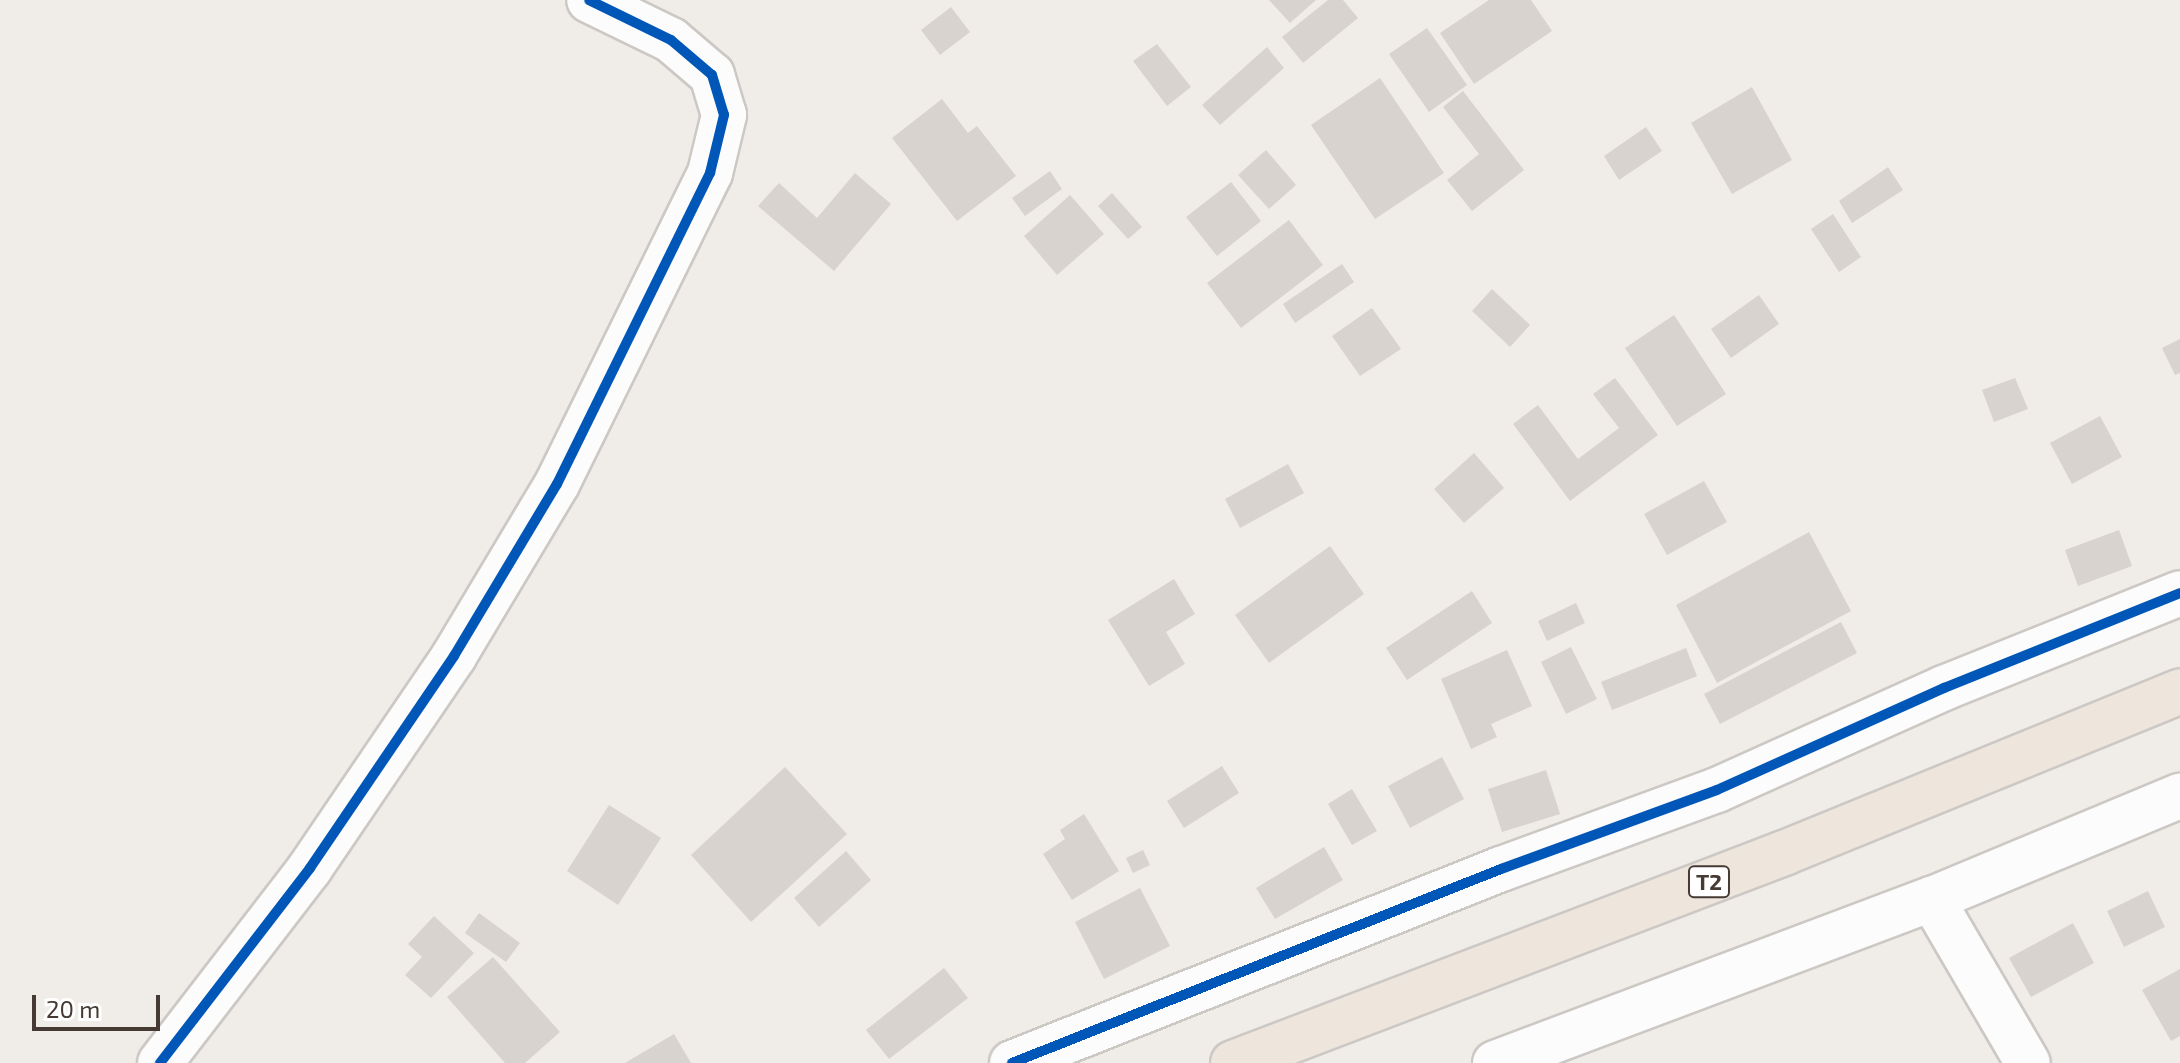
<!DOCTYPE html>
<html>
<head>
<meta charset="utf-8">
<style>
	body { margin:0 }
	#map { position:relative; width:2180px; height:1063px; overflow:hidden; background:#f0ece8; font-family:"Exo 2",sans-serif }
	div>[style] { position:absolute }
	.building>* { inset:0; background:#d8d3cf }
	.roads { filter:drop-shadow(2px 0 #ccc8c4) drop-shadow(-2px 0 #ccc8c4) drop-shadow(0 2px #ccc8c4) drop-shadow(0 -2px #ccc8c4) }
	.minor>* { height:44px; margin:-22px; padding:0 22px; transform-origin:22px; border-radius:22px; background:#fdfcfc }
	.trunk>* { height:44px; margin:-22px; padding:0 22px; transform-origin:22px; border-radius:22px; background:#eee5dd }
	.cycleway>* { height:10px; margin:-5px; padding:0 5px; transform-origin:5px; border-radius:5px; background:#0057b8 }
	span { translate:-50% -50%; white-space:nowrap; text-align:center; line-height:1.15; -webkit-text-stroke:8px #fff; paint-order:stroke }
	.shield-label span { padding:2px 6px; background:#fff; border:2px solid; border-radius:6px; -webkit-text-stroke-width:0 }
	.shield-label { font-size:22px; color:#453b34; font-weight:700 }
	.scale { position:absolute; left:32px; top:995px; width:128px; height:36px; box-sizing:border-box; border:4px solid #453b34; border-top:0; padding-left:10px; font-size:24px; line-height:28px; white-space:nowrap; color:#453b34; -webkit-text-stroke:6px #fff; paint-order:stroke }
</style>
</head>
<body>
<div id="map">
	<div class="building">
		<i style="clip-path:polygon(1269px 0,1316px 0,1290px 23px)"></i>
		<i style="clip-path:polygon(1328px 0,1343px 0,1358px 18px,1303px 63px,1282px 37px)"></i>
		<i style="clip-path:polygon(1489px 0,1531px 0,1552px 31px,1474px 84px,1440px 33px)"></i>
		<i style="clip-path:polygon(951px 7px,970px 32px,940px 55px,921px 30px)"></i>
		<i style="clip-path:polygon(1427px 28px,1467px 85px,1429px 112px,1389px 54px)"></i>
		<i style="clip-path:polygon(1157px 44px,1191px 87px,1167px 106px,1133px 61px)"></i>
		<i style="clip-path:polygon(1267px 47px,1284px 68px,1220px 125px,1202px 105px)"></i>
		<i style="clip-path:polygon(1380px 78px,1444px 173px,1375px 219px,1311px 125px)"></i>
		<i style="clip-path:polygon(1752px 87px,1792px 160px,1732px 194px,1691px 123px)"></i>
		<i style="clip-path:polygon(1463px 91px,1524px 170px,1472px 211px,1447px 180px,1479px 154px,1443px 107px)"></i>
		<i style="clip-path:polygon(942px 99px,968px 133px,977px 126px,1016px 176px,957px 221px,892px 138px)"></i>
		<i style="clip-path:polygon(1646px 127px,1662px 151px,1619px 180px,1604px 156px)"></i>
		<i style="clip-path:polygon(1266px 150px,1296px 185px,1269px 209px,1238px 175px)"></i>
		<i style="clip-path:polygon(1888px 167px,1903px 190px,1852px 223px,1839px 201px)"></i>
		<i style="clip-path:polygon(1050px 171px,1062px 189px,1025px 216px,1012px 198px)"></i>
		<i style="clip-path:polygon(855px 173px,891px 204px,834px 271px,758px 206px,779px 183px,817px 218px)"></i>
		<i style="clip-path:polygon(1231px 182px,1261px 221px,1217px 256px,1186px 217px)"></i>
		<i style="clip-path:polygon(1112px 193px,1142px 227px,1128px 239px,1098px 206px)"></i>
		<i style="clip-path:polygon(1070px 195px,1104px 234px,1057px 275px,1024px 236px)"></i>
		<i style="clip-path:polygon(1833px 214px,1861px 257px,1839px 272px,1811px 229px)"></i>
		<i style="clip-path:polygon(1289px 220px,1323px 265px,1241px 328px,1207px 283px)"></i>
		<i style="clip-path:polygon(1342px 264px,1354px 282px,1295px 323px,1283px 304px)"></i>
		<i style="clip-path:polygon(1492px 289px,1530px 325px,1510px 347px,1472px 311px)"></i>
		<i style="clip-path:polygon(1759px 295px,1779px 324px,1731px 358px,1711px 329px)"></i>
		<i style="clip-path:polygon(1372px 308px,1401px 349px,1360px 376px,1332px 336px)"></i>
		<i style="clip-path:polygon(1674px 315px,1726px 394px,1677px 426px,1625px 348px)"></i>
		<i style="clip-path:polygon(2180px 339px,2180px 373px,2175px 375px,2162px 348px)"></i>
		<i style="clip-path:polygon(1615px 378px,1658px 435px,1570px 501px,1513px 424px,1538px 405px,1578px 459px,1619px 428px,1593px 394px)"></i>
		<i style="clip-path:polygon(2015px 378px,2028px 409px,1994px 422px,1982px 390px)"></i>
		<i style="clip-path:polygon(2100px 416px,2122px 457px,2072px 484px,2050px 443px)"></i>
		<i style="clip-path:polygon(1474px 453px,1504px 488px,1464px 523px,1434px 489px)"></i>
		<i style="clip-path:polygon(1288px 464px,1304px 493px,1240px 528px,1225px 499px)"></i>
		<i style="clip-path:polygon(1704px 481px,1727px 522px,1667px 555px,1644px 514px)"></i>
		<i style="clip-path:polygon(2119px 530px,2132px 566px,2078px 586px,2065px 550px)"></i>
		<i style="clip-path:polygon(1809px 532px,1851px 611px,1717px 683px,1676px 605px)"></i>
		<i style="clip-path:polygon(1330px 546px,1364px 594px,1269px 663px,1235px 615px)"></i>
		<i style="clip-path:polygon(1174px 579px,1195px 614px,1166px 632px,1185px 664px,1149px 686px,1108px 620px)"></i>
		<i style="clip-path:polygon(1472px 591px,1492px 623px,1407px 680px,1386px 648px)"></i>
		<i style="clip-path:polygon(1576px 603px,1585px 623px,1547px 641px,1538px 621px)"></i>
		<i style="clip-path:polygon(1841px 622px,1857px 653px,1720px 724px,1704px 694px)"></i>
		<i style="clip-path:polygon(1571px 647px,1597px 699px,1566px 714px,1541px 662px)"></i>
		<i style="clip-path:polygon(1686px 648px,1697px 676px,1612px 710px,1601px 682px)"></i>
		<i style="clip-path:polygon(1507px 650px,1532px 706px,1491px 724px,1497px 737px,1471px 749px,1441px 679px)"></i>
		<i style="clip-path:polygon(1442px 757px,1464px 799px,1410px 828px,1388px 786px)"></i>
		<i style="clip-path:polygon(1222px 766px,1239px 793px,1184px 828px,1167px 801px)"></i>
		<i style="clip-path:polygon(785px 767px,847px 834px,751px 922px,691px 855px)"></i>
		<i style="clip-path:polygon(1546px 770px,1560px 814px,1502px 832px,1488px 789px)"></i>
		<i style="clip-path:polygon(1352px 789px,1377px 831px,1352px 845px,1328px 804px)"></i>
		<i style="clip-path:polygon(609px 805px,661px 838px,618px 905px,567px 871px)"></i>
		<i style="clip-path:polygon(1084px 814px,1119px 871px,1072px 900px,1043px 854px,1065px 839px,1060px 830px)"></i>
		<i style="clip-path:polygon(1324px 847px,1343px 880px,1275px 919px,1256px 888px)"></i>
		<i style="clip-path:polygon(1143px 850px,1150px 865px,1133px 873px,1126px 858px)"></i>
		<i style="clip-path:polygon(846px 851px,871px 880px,819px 927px,794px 898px)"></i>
		<i style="clip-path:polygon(1140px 888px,1170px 946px,1104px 979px,1075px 922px)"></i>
		<i style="clip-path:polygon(2148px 891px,2165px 927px,2124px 947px,2107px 911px)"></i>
		<i style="clip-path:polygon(479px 913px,520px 943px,506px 962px,465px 933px)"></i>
		<i style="clip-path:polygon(434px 916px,474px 953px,431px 998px,405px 975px,422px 957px,408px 944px)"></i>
		<i style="clip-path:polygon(2073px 923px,2094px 963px,2031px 997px,2009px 958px)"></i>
		<i style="clip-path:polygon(493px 957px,560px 1032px,525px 1063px,505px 1063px,447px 997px)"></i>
		<i style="clip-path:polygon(944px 968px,968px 998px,889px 1059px,866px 1030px)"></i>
		<i style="clip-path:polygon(2180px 969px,2180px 1036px,2171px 1041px,2142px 990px)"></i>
		<i style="clip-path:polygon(674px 1034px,691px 1063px,625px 1063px)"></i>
	</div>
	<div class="roads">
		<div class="minor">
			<i style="left:1932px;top:899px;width:190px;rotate:59.7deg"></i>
			<i style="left:160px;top:1063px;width:246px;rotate:-52.4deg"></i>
			<i style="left:310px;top:868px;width:256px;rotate:-55.8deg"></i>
			<i style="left:454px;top:656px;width:200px;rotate:-59.1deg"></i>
			<i style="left:557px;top:484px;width:347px;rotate:-63.8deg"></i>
			<i style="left:710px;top:173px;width:60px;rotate:-76.4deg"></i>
			<i style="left:724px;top:115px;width:42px;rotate:-106.7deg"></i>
			<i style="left:712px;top:75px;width:54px;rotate:-139.5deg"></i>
			<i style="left:671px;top:40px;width:91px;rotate:-154deg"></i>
			<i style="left:1012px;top:1063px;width:526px;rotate:-21.64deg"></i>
			<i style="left:1501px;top:869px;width:230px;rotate:-20.1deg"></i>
			<i style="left:1717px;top:790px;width:249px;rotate:-24.2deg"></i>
			<i style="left:1944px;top:688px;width:254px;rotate:-21.9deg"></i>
			<i style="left:1495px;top:1063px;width:467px;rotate:-20.6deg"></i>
			<i style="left:1932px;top:899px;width:269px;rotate:-22.6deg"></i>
		</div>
		<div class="trunk">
			<i style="left:1233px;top:1063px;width:590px;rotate:-20.86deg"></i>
			<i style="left:1784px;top:853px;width:428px;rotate:-22.2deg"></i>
		</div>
	</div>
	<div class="cycleway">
		<i style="left:160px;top:1063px;width:246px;rotate:-52.4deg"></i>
		<i style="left:310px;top:868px;width:256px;rotate:-55.8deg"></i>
		<i style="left:454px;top:656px;width:200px;rotate:-59.1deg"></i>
		<i style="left:557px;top:484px;width:347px;rotate:-63.8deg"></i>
		<i style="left:710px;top:173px;width:60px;rotate:-76.4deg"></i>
		<i style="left:724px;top:115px;width:42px;rotate:-106.7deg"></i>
		<i style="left:712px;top:75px;width:54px;rotate:-139.5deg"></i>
		<i style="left:671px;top:40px;width:91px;rotate:-154deg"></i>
		<i style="left:1012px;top:1063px;width:526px;rotate:-21.64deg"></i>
		<i style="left:1501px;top:869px;width:230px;rotate:-20.1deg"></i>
		<i style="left:1717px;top:790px;width:249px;rotate:-24.2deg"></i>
		<i style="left:1944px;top:688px;width:254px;rotate:-21.9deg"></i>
	</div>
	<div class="shield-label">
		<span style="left:1709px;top:882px">T2</span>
	</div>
	<div class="scale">20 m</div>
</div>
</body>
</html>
